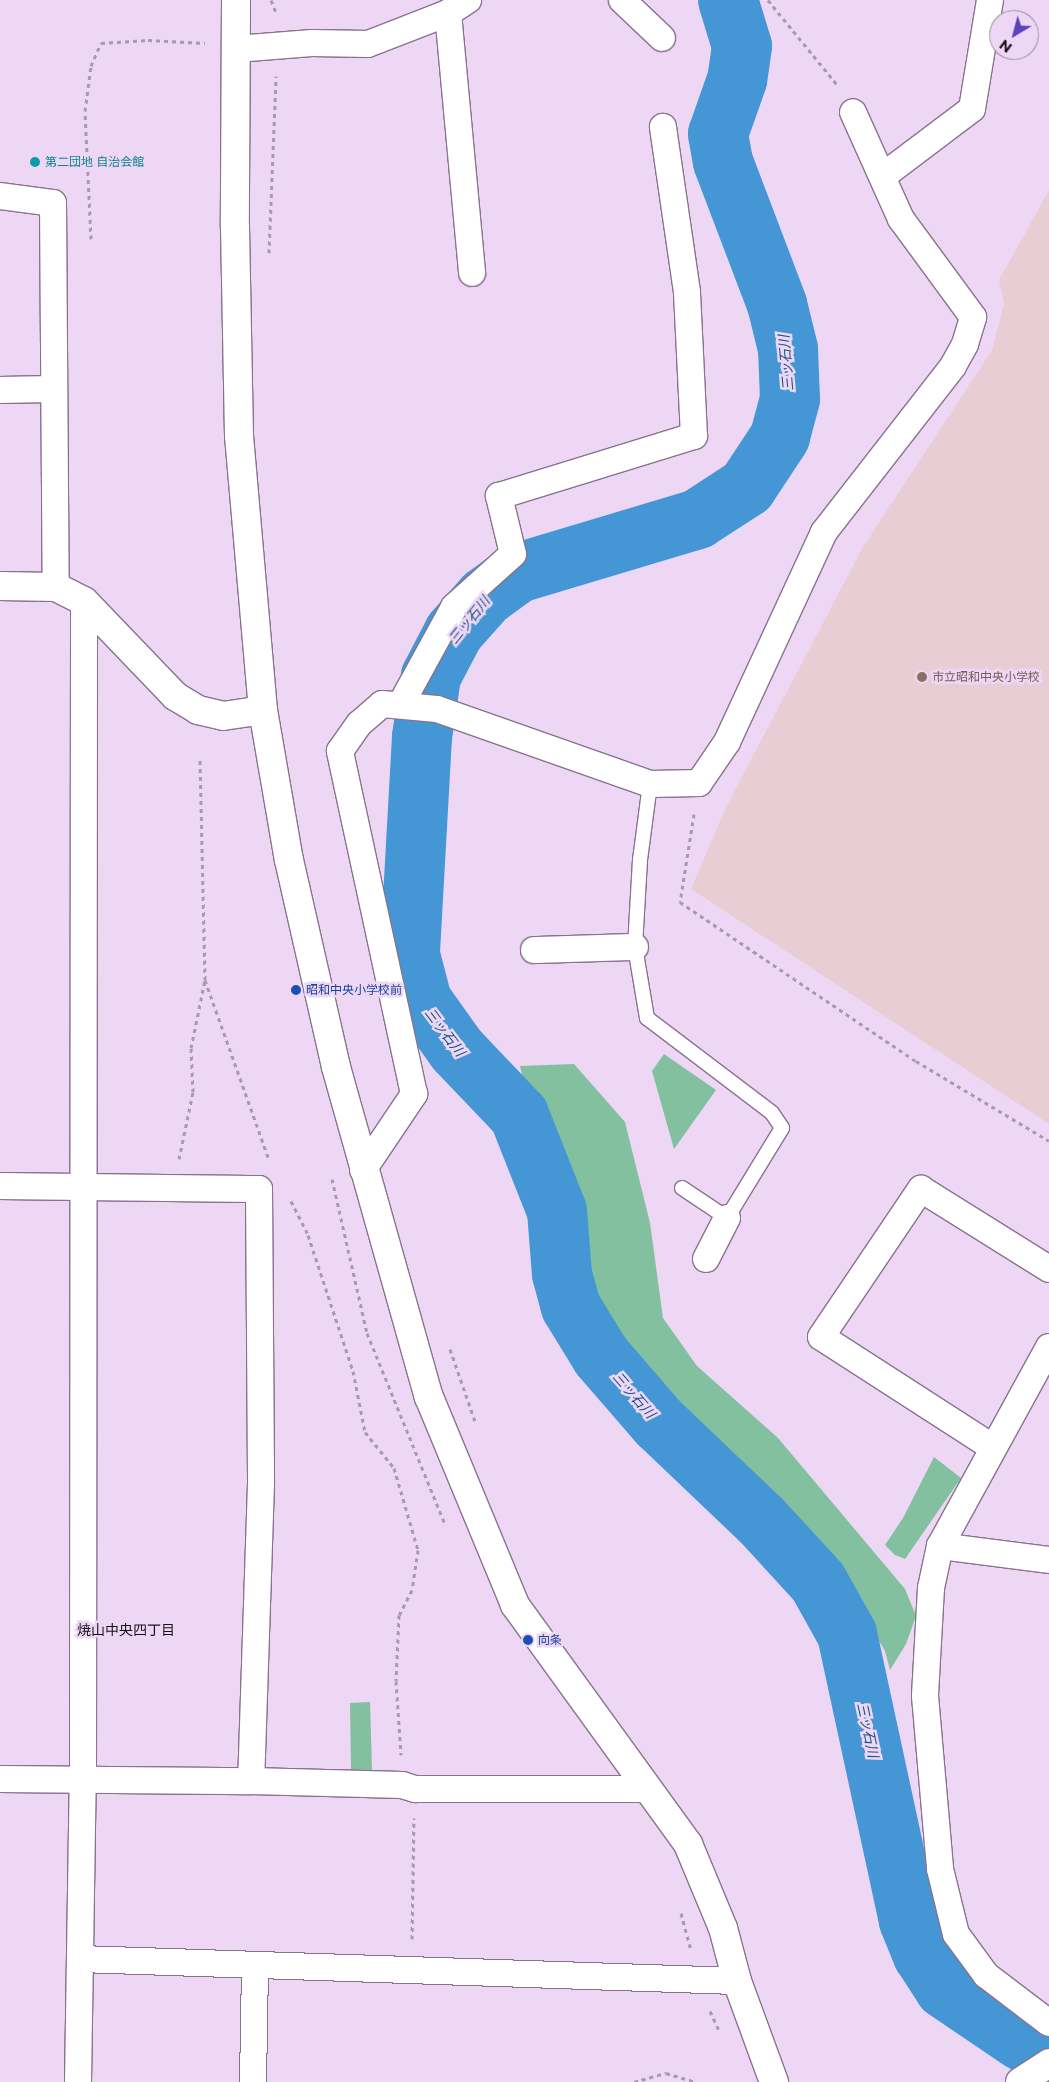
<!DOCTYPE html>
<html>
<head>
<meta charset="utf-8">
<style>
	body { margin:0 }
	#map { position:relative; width:1049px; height:2082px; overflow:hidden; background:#eed7f4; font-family:Montserrat,"Noto Sans JP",sans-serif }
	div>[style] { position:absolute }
	.education>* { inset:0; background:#e8ced4 }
	.green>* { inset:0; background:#82c09f }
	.river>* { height:60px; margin:-30px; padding:0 30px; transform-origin:30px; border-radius:30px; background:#4497d4 }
	.path>* { height:3px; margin-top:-1.5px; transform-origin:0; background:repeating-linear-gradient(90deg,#aa98af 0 4px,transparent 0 8px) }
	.roads { filter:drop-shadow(1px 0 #88738e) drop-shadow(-1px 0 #88738e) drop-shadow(0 1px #88738e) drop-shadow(0 -1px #88738e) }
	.lane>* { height:14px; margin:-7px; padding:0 7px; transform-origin:7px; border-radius:7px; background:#fff }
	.street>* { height:26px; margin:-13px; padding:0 13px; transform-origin:13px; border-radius:13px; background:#fff }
	.secondary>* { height:28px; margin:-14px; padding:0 14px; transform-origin:14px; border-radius:14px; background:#fff }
	.dots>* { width:14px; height:14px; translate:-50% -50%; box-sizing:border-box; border:2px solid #eed7f4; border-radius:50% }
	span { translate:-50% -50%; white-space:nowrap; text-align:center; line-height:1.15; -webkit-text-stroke:5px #eed7f4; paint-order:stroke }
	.culture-label { font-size:12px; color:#0d838f }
	.left { translate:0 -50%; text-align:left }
	.education-label { font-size:12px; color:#785e54 }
	.transit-label { font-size:12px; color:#164399 }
	.water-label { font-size:14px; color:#18547d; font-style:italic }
	.neighbourhood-label { font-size:14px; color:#170f19 }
	.north { position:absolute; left:989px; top:10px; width:50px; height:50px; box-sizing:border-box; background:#eed7f4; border:1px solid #98879c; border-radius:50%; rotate:217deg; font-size:14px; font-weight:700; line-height:20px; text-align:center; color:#170f19 }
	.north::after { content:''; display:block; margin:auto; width:18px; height:22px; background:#5d42ba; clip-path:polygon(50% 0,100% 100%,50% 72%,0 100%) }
</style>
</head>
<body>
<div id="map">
	<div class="education">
		<i style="clip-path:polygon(1049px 190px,1049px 1124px,691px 889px,726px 807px,863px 547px,992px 350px,1004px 304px,999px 280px)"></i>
	</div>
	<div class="green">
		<i style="clip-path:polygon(664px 1054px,716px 1090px,674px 1149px,652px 1071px)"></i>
		<i style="clip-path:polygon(574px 1064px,625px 1122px,650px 1223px,663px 1318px,697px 1366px,778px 1438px,905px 1589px,916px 1616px,906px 1644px,890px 1670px,885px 1651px,848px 1588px,803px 1535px,689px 1434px,617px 1352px,580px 1294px,574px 1264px,572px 1198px,533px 1124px,520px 1066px)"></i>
		<i style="clip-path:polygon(934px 1457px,961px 1478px,905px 1559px,895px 1555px,885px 1545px,903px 1518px)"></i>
		<i style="clip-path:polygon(370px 1702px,372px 1770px,351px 1771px,350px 1703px)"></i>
	</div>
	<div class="river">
		<i style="left:728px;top:0;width:48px;rotate:73.1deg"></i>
		<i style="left:742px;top:46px;width:34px;rotate:98deg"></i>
		<i style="left:737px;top:80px;width:57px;rotate:109.4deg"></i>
		<i style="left:718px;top:134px;width:28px;rotate:80deg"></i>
		<i style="left:723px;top:162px;width:152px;rotate:69.2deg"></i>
		<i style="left:777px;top:304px;width:46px;rotate:76.3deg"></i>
		<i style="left:788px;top:349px;width:50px;rotate:87.7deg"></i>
		<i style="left:790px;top:399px;width:39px;rotate:105deg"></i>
		<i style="left:780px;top:437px;width:60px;rotate:123.4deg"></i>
		<i style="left:747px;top:487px;width:59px;rotate:146.9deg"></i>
		<i style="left:698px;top:519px;width:188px;rotate:163.3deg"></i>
		<i style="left:518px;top:573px;width:41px;rotate:144deg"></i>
		<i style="left:485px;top:597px;width:47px;rotate:131.5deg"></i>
		<i style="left:454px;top:632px;width:50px;rotate:117.6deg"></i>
		<i style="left:431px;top:676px;width:62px;rotate:98.4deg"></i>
		<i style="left:422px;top:737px;width:218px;rotate:93.2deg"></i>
		<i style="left:410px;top:955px;width:48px;rotate:75.4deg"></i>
		<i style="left:422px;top:1001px;width:60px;rotate:54.5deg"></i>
		<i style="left:457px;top:1050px;width:90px;rotate:46.4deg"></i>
		<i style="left:519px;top:1115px;width:103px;rotate:68.4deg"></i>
		<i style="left:557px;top:1211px;width:63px;rotate:85.5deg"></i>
		<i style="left:562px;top:1274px;width:34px;rotate:75deg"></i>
		<i style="left:571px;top:1307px;width:57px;rotate:58.5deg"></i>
		<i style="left:601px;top:1356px;width:89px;rotate:49.1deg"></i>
		<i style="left:659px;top:1423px;width:141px;rotate:43.6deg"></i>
		<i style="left:761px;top:1520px;width:84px;rotate:47.4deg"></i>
		<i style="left:818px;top:1582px;width:60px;rotate:60.9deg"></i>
		<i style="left:847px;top:1634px;width:294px;rotate:77.8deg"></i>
		<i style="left:909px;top:1921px;width:37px;rotate:68deg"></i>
		<i style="left:923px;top:1955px;width:40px;rotate:57.1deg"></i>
		<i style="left:945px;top:1989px;width:93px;rotate:34deg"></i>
	</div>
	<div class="path">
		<i style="left:271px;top:0;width:16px;rotate:68deg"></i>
		<i style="left:768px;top:0;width:112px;rotate:50.8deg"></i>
		<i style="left:91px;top:239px;width:128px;rotate:-92.7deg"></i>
		<i style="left:85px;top:111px;width:45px;rotate:-82.4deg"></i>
		<i style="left:91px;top:66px;width:25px;rotate:-67deg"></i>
		<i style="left:101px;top:43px;width:47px;rotate:-3.7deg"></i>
		<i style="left:148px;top:40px;width:57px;rotate:3deg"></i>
		<i style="left:269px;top:253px;width:177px;rotate:-87.7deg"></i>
		<i style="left:694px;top:814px;width:89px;rotate:99deg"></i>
		<i style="left:680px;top:902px;width:285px;rotate:34deg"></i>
		<i style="left:916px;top:1061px;width:155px;rotate:31deg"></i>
		<i style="left:205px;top:980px;width:191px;rotate:70.4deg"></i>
		<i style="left:179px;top:1159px;width:68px;rotate:-78.2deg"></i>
		<i style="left:193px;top:1092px;width:44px;rotate:-92.6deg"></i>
		<i style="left:191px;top:1048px;width:69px;rotate:-78.4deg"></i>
		<i style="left:205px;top:980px;width:222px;rotate:-91.3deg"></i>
		<i style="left:332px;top:1179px;width:158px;rotate:77.2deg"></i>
		<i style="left:367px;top:1333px;width:206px;rotate:67.8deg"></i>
		<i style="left:291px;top:1201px;width:38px;rotate:63deg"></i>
		<i style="left:308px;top:1235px;width:143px;rotate:71.7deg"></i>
		<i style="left:353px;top:1371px;width:62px;rotate:78.9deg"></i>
		<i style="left:365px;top:1432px;width:46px;rotate:51.1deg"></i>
		<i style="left:394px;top:1468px;width:85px;rotate:73.7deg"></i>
		<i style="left:418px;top:1550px;width:40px;rotate:98.5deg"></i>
		<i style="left:412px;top:1590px;width:28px;rotate:117deg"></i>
		<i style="left:399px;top:1615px;width:66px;rotate:92.6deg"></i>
		<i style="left:396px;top:1681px;width:74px;rotate:86.1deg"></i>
		<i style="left:450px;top:1349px;width:79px;rotate:70.9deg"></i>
		<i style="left:681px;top:1913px;width:38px;rotate:75deg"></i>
		<i style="left:412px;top:1939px;width:121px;rotate:-89.1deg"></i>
		<i style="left:710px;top:2011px;width:21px;rotate:65deg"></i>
		<i style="left:634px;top:2082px;width:33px;rotate:-16deg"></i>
		<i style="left:666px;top:2073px;width:30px;rotate:17deg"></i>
	</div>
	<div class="roads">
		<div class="lane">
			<i style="left:650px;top:784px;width:77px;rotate:97.5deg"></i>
			<i style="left:640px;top:860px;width:87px;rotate:93.3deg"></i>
			<i style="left:635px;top:947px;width:72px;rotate:80.4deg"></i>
			<i style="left:647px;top:1018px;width:157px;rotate:37.2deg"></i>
			<i style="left:772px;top:1113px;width:18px;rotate:56deg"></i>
			<i style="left:782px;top:1128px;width:105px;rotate:121.4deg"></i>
			<i style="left:727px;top:1218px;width:54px;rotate:-146.3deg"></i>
		</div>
		<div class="street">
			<i style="left:622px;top:0;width:55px;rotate:43.5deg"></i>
			<i style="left:448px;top:13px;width:261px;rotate:84.7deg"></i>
			<i style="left:236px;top:49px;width:76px;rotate:-4.5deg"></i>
			<i style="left:312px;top:43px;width:56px;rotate:1deg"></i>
			<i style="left:368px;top:44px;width:86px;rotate:-21.2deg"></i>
			<i style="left:448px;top:13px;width:24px;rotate:-33deg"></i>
			<i style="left:883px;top:176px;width:111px;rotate:-37deg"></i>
			<i style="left:972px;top:109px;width:110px;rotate:-80.6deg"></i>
			<i style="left:0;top:196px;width:53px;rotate:7.5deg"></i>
			<i style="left:53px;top:203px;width:384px;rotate:89.6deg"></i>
			<i style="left:0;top:390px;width:53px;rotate:-1.1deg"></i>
			<i style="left:401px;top:704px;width:111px;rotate:-61.3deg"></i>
			<i style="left:454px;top:607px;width:79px;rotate:-41.9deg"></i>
			<i style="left:513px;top:554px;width:60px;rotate:-103.6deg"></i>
			<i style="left:499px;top:496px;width:204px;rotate:-17.1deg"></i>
			<i style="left:694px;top:436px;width:144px;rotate:-92.8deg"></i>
			<i style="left:687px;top:292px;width:167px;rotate:-98.3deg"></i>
			<i style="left:534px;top:950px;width:101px;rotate:-1.7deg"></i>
			<i style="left:363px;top:1170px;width:92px;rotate:-56.1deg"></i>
			<i style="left:414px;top:1094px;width:351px;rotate:-102.2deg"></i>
			<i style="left:340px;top:751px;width:33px;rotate:-55deg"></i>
			<i style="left:359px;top:724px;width:30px;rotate:-41deg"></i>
			<i style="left:382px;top:704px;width:55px;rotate:5.2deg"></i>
			<i style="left:437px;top:709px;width:226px;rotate:19.4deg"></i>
			<i style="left:650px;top:784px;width:49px;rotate:-1.2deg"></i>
			<i style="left:699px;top:783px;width:50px;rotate:-55.7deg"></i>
			<i style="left:727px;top:742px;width:231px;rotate:-65.2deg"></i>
			<i style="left:824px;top:532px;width:210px;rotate:-52.1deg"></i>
			<i style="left:953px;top:366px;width:25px;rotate:-61deg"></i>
			<i style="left:965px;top:344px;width:28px;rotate:-73deg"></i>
			<i style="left:973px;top:317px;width:122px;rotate:-126.3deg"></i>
			<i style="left:901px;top:219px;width:117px;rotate:-114.2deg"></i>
			<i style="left:0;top:1186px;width:259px;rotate:0.7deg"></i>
			<i style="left:259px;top:1189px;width:295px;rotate:89.6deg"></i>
			<i style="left:261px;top:1484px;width:297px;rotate:91.9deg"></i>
			<i style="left:706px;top:1259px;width:46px;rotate:-62.9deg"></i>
			<i style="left:1049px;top:1347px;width:227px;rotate:118.7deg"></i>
			<i style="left:940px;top:1546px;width:43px;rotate:102.1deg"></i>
			<i style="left:931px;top:1588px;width:108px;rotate:93.2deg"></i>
			<i style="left:925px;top:1696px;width:174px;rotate:85deg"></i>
			<i style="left:940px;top:1869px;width:67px;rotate:76.2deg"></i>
			<i style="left:956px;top:1934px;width:51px;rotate:53.8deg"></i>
			<i style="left:986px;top:1975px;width:79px;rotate:37.3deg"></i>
			<i style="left:992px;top:1447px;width:203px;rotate:-147.2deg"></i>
			<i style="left:821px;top:1337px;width:179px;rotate:-56deg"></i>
			<i style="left:921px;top:1189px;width:151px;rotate:32deg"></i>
			<i style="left:940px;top:1546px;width:110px;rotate:7.3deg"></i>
			<i style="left:0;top:1779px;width:251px;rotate:0.5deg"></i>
			<i style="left:251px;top:1781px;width:151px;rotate:1.5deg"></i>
			<i style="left:402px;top:1785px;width:14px;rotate:17deg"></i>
			<i style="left:415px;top:1789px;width:231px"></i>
			<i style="left:80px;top:1959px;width:657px;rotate:1.92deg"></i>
			<i style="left:78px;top:2082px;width:303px;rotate:-89.1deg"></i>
			<i style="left:83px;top:1779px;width:1178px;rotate:-89.95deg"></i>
			<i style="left:253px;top:2082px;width:117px;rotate:-89deg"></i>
		</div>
		<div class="secondary">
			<i style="left:236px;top:0;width:227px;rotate:90.3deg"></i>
			<i style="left:235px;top:227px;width:209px;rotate:88.9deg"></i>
			<i style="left:239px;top:436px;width:275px;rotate:85deg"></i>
			<i style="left:263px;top:710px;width:152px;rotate:80.2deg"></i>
			<i style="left:289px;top:860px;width:212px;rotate:77.2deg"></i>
			<i style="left:336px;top:1067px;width:343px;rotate:74.3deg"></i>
			<i style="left:429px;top:1397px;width:225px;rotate:67.5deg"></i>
			<i style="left:515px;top:1605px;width:295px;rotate:54.1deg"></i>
			<i style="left:688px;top:1844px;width:91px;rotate:67.4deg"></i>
			<i style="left:723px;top:1928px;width:55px;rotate:75.2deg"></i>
			<i style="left:737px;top:1981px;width:108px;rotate:69.9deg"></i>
			<i style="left:0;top:586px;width:56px;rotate:1deg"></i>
			<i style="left:56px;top:587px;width:31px;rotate:27deg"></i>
			<i style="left:84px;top:601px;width:132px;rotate:46.2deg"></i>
			<i style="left:175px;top:696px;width:27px;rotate:31deg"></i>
			<i style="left:198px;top:710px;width:26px;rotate:13deg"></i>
			<i style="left:223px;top:716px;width:40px;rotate:-8.5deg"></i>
			<i style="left:1020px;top:2082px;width:35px;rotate:-33deg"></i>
		</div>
	</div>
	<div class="dots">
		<i style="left:35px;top:162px;background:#0f9aa8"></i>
		<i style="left:922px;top:677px;background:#8d6e63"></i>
		<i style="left:296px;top:990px;background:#1a4fb4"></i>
		<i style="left:528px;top:1640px;background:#1a4fb4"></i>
	</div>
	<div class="culture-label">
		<span class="left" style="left:45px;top:162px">第二団地 自治会館</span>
	</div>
	<div class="education-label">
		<span class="left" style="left:932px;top:677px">市立昭和中央小学校</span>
	</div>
	<div class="transit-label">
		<span class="left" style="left:306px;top:990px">昭和中央小学校前</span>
		<span class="left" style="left:538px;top:1640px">向条</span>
	</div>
	<div class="water-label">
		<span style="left:786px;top:363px;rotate:-95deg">三ッ石川</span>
		<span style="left:469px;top:620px;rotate:-51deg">三ッ石川</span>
		<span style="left:445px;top:1032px;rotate:53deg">三ッ石川</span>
		<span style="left:634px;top:1395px;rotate:49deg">三ッ石川</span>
		<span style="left:868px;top:1730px;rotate:78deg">三ッ石川</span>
	</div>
	<div class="neighbourhood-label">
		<span style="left:126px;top:1630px">焼山中央四丁目</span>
	</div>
	<div class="north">N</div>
</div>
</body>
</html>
